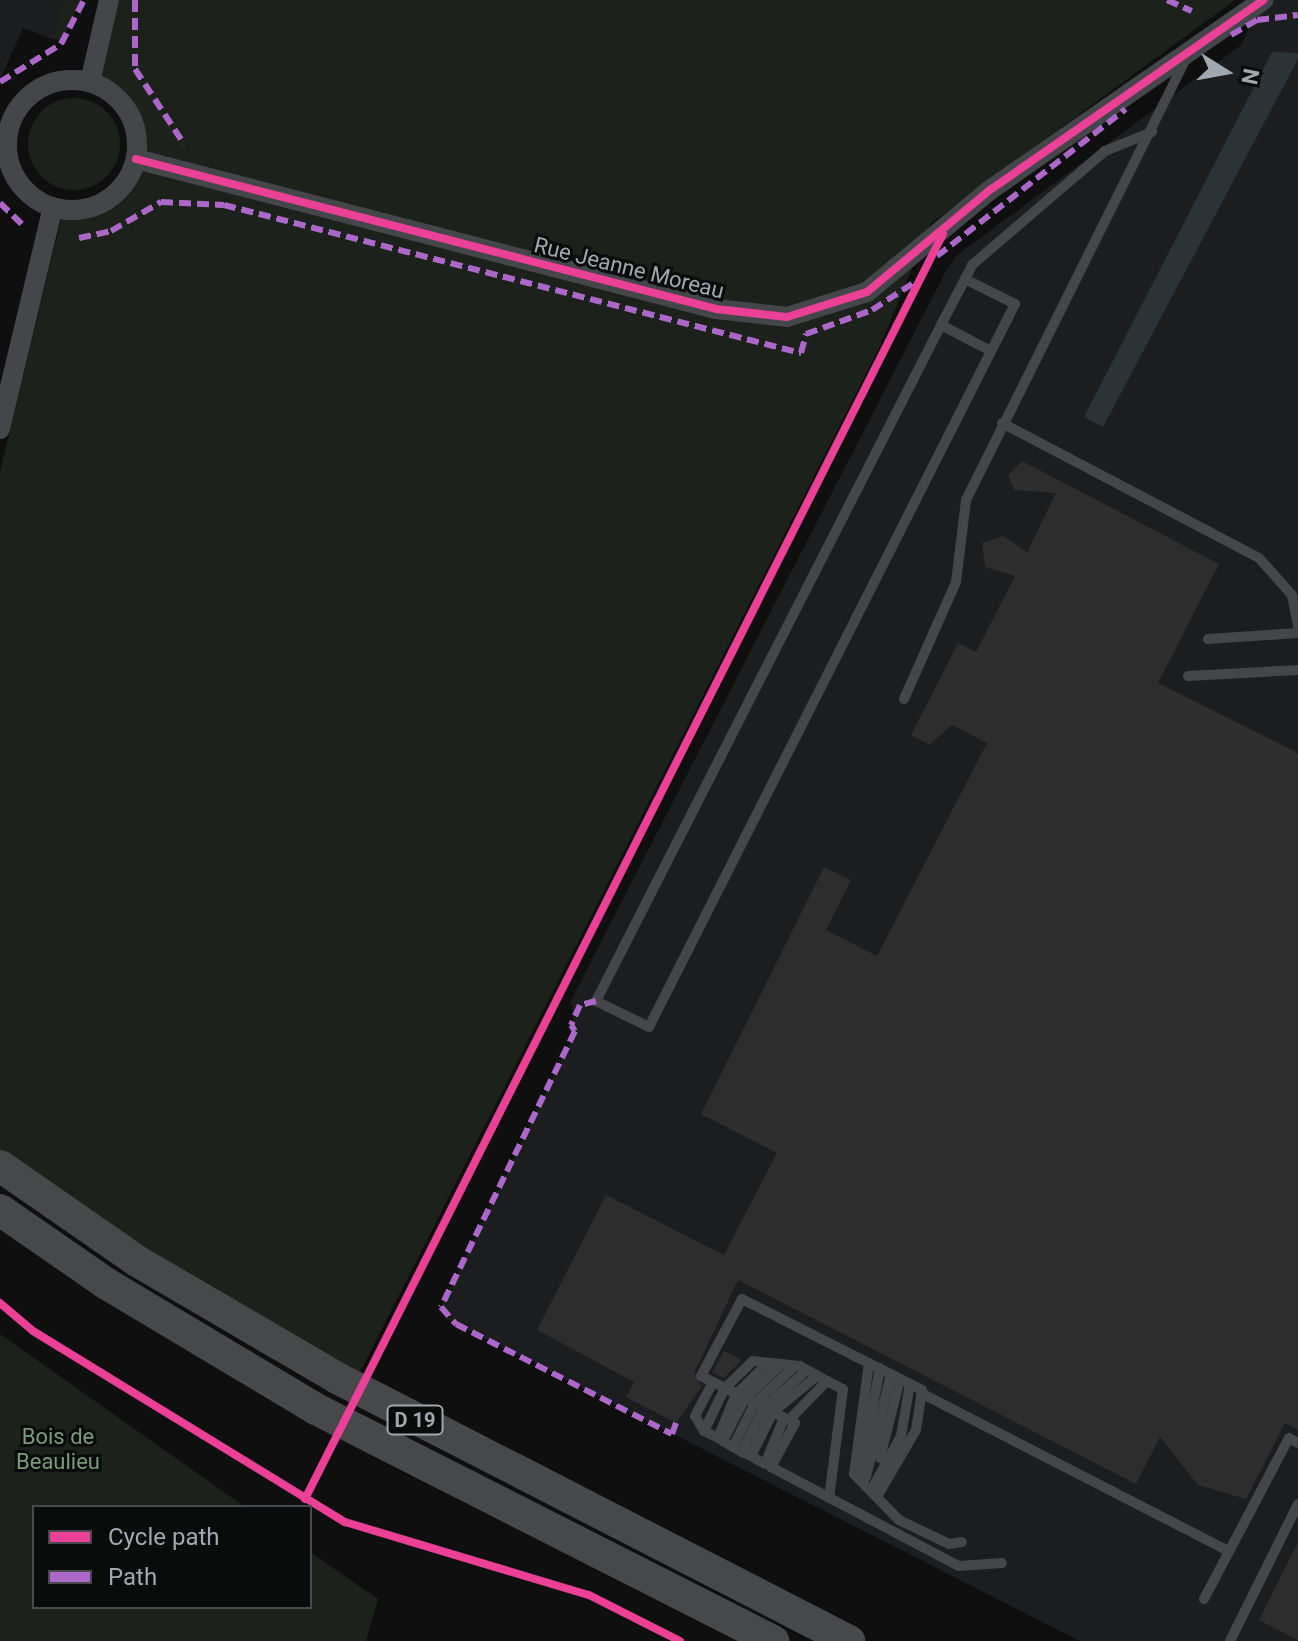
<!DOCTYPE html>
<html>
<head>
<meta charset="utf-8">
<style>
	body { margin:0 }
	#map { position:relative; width:1298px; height:1641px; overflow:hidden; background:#0f0f10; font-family:Roboto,sans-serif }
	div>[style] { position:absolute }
	.built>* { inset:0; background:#1c1d1e }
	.green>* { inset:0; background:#1c211c }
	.round { border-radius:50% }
	.water>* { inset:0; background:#2b3337 }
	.building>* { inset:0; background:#2d2d2e }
	.service>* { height:10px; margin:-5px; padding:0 5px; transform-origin:5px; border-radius:5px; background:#444649 }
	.minor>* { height:20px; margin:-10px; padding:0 10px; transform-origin:10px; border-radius:10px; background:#444649 }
	.minor>.ring { margin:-10px; padding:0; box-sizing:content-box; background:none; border:20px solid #444649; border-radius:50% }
	.primary>* { height:32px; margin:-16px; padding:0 16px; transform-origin:16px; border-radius:16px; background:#47484a }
	.quiet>* { height:6px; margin-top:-3px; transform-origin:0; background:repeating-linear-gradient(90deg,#ac68c9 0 12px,transparent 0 18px) }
	.cycleway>* { height:8px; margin:-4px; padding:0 4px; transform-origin:4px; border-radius:4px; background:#ea4096 }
	span { translate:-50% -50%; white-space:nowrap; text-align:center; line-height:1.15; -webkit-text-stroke:6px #0a0b0b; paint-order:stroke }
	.shield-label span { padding:2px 6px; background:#0a0b0b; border:2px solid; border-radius:6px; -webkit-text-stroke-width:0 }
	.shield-label { font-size:20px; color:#a2a8b0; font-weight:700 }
	.street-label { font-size:22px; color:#a2a8b0 }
	.park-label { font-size:22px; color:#7d997b }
	.legend { position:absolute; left:32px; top:1505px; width:280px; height:104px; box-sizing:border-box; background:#0a0b0b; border:2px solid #474a4d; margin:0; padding:10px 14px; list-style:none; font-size:24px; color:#a2a8b0 }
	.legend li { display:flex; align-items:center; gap:16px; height:40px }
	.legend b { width:40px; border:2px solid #474a4d }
	.north { position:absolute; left:1186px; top:32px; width:80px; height:80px; -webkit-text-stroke:6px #0a0b0b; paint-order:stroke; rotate:101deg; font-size:22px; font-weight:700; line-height:32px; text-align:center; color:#a2a8b0 }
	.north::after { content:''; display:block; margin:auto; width:28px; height:36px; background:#a2a8b0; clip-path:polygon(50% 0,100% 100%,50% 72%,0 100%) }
</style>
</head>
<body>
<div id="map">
	<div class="built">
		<i style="clip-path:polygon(0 0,62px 0,52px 39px,23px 28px,0 80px)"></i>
		<i style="clip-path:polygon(1262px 0,1298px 0,1298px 1641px,1080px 1641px,445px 1318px,441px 1307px,575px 1032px,571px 1000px,946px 271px,956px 256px,1241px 45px)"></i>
	</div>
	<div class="green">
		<i style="clip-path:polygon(62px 0,81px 0,62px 40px,52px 39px)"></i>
		<i style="clip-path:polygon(117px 0,1235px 0,930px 224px,881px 344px,357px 1378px,0 1157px,0 472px,62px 216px,93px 215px,114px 205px,132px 185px,145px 153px,143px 121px,100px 75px)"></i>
		<i class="round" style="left:28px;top:98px;width:92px;height:92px"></i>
		<i style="clip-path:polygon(0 1334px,245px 1507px,34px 1507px,34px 1607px,310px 1607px,310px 1552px,378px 1599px,366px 1641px,0 1641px)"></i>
	</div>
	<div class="water">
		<i style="clip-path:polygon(1272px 52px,1298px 53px,1298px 59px,1103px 427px,1084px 417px)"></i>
	</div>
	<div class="building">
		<i style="clip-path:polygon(1022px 461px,1219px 564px,1158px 683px,1298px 753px,1298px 1430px,1285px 1423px,1246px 1499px,1198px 1485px,1160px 1437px,1136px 1484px,738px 1280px,694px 1373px,702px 1386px,676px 1423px,626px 1397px,634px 1382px,537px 1330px,606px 1195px,724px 1255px,777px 1153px,701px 1114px,824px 867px,851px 880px,826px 930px,877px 956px,987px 743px,952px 725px,929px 745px,911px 735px,958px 643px,976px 652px,1015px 576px,985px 567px,982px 543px,1003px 536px,1027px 552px,1056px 493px,1014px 490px,1008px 475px)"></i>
		<i style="clip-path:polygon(724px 1351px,742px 1360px,724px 1378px,712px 1373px)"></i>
		<i style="clip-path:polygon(1298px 1542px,1298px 1640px,1259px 1620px)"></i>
	</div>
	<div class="service">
		<i style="left:965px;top:279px;width:56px;rotate:26.6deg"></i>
		<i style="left:1015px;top:304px;width:810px;rotate:116.85deg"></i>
		<i style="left:649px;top:1027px;width:59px;rotate:-153.9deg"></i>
		<i style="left:596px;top:1001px;width:759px;rotate:-62.96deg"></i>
		<i style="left:941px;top:325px;width:52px;rotate:-62.4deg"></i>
		<i style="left:965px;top:279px;width:16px;rotate:-63deg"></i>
		<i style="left:972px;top:265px;width:175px;rotate:-40.6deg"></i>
		<i style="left:1105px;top:151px;width:51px;rotate:-22deg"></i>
		<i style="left:941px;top:325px;width:56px;rotate:27.5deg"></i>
		<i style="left:1002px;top:423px;width:290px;rotate:27.7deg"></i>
		<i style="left:1259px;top:558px;width:50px;rotate:48.3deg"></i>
		<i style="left:1292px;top:595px;width:33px;rotate:79deg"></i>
		<i style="left:1208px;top:639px;width:90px;rotate:-3.8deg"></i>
		<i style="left:1188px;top:676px;width:110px;rotate:-3.1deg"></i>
		<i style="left:904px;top:699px;width:128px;rotate:-66deg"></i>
		<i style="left:956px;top:582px;width:83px;rotate:-83deg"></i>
		<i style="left:966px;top:500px;width:496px;rotate:-63.5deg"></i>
		<i style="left:869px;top:1363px;width:112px;rotate:97.7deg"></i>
		<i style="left:854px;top:1474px;width:64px;rotate:45.6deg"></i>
		<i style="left:899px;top:1520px;width:55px;rotate:25.6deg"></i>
		<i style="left:949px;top:1544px;width:13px;rotate:-9deg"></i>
		<i style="left:921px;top:1393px;width:346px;rotate:27.2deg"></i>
		<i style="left:789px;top:1420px;width:54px;rotate:-45.7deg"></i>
		<i style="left:704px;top:1431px;width:17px;rotate:-121deg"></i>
		<i style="left:695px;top:1416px;width:38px;rotate:-62deg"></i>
		<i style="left:714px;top:1436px;width:11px;rotate:-153deg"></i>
		<i style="left:704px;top:1431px;width:48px;rotate:-64deg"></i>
		<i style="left:725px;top:1388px;width:39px;rotate:-44deg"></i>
		<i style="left:753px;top:1361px;width:47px;rotate:6.1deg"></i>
		<i style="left:800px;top:1366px;width:31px;rotate:29deg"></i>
		<i style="left:827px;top:1381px;width:18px;rotate:27deg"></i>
		<i style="left:843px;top:1389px;width:110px;rotate:97.3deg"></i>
		<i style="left:718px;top:1438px;width:48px;rotate:-67.8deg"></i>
		<i style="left:736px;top:1394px;width:45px;rotate:-44.1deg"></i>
		<i style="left:733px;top:1447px;width:12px;rotate:-149deg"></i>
		<i style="left:723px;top:1441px;width:48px;rotate:-62.9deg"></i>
		<i style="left:745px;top:1398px;width:50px;rotate:-42.6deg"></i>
		<i style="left:742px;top:1452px;width:10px;rotate:-151deg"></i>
		<i style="left:733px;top:1447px;width:49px;rotate:-63.4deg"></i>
		<i style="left:755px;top:1403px;width:54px;rotate:-42.8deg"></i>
		<i style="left:751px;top:1456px;width:10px;rotate:-156deg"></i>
		<i style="left:742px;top:1452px;width:49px;rotate:-63.4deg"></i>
		<i style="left:764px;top:1408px;width:57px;rotate:-41.5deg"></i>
		<i style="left:880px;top:1458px;width:81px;rotate:-75.8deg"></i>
		<i style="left:761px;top:1462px;width:12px;rotate:-149deg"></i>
		<i style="left:751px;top:1456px;width:49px;rotate:-63.4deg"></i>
		<i style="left:773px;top:1412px;width:57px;rotate:-39.3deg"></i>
		<i style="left:765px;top:1464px;width:50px;rotate:-67.6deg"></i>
		<i style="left:866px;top:1477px;width:106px;rotate:-76.4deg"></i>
		<i style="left:859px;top:1479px;width:113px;rotate:-79.3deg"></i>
		<i style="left:872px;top:1489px;width:60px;rotate:-61.3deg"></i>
		<i style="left:901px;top:1436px;width:53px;rotate:-80.2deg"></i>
		<i style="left:878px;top:1495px;width:75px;rotate:-59.7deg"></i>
		<i style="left:916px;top:1430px;width:40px;rotate:-81.5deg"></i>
		<i style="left:922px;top:1390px;width:202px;rotate:-153.2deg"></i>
		<i style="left:742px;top:1299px;width:87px;rotate:118deg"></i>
		<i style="left:701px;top:1376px;width:105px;rotate:26.6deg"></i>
		<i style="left:795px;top:1423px;width:50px;rotate:118.6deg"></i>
		<i style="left:771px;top:1467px;width:212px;rotate:27.8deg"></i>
		<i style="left:959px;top:1566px;width:43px;rotate:-4deg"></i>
		<i style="left:1204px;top:1599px;width:182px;rotate:-62.2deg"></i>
		<i style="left:1289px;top:1438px;width:10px;rotate:29deg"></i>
		<i style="left:1230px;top:1641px;width:153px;rotate:-63.6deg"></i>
	</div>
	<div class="minor">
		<i class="ring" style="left:7px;top:80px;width:110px;height:110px"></i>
		<i style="left:90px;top:82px;width:84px;rotate:-77deg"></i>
		<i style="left:136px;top:159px;width:599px;rotate:14.5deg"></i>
		<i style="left:716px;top:309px;width:71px;rotate:6.4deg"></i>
		<i style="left:787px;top:317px;width:84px;rotate:-17.4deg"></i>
		<i style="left:867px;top:292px;width:160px;rotate:-39.7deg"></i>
		<i style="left:990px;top:190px;width:333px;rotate:-34.8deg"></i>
		<i style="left:0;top:429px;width:228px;rotate:-76.6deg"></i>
	</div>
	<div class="primary">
		<i style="left:0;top:1166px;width:167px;rotate:34.7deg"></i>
		<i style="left:137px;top:1261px;width:232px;rotate:30.3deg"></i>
		<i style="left:337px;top:1378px;width:576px;rotate:27.19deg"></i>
		<i style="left:0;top:1210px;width:130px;rotate:34.7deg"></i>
		<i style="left:107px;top:1284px;width:244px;rotate:30.9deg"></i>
		<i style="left:316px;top:1409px;width:513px;rotate:26.92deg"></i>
	</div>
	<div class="quiet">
		<i style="left:135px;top:0;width:69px;rotate:90deg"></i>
		<i style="left:135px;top:69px;width:90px;rotate:56.8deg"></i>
		<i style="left:1167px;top:0;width:27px;rotate:24deg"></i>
		<i style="left:1231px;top:35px;width:30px;rotate:-30deg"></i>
		<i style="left:1257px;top:20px;width:41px;rotate:-7deg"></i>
		<i style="left:0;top:82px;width:72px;rotate:-31.9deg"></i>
		<i style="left:61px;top:44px;width:50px;rotate:-62.4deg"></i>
		<i style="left:0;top:203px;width:32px;rotate:44deg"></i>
		<i style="left:79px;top:238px;width:33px;rotate:-12deg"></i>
		<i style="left:111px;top:231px;width:58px;rotate:-30.1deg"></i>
		<i style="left:161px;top:202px;width:63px;rotate:2.7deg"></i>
		<i style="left:224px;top:205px;width:596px;rotate:14.39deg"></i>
		<i style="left:801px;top:353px;width:20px;rotate:-75deg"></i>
		<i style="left:806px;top:334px;width:70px;rotate:-20deg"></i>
		<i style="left:872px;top:310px;width:51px;rotate:-33.1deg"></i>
		<i style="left:937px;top:256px;width:239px;rotate:-37.9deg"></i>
		<i style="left:596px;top:1001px;width:16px;rotate:166deg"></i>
		<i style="left:580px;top:1005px;width:22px;rotate:114deg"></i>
		<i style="left:571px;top:1025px;width:7px;rotate:56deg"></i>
		<i style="left:575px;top:1031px;width:307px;rotate:115.9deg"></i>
		<i style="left:441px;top:1307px;width:23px;rotate:49deg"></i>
		<i style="left:456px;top:1324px;width:242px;rotate:27deg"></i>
		<i style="left:672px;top:1434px;width:12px;rotate:-70deg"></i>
	</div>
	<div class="cycleway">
		<i style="left:136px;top:159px;width:599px;rotate:14.5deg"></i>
		<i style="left:716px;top:309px;width:71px;rotate:6.4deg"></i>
		<i style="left:787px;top:317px;width:84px;rotate:-17.4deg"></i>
		<i style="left:867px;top:292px;width:160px;rotate:-39.7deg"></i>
		<i style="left:990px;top:190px;width:333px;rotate:-34.8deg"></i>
		<i style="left:0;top:1303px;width:43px;rotate:40.3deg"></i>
		<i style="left:33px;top:1331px;width:366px;rotate:31.5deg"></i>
		<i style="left:345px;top:1522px;width:255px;rotate:16.7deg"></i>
		<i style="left:589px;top:1595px;width:102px;rotate:26.8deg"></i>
		<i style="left:305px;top:1499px;width:1417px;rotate:-63.24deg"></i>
	</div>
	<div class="shield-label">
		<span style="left:415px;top:1420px">D 19</span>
	</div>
	<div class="street-label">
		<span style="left:629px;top:268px;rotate:14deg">Rue Jeanne Moreau</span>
	</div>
	<div class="park-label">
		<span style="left:58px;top:1449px">Bois de<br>Beaulieu</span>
	</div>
	<ul class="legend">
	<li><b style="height:10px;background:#ea4096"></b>Cycle path</li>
	<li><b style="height:10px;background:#ac68c9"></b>Path</li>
	</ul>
	<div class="north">N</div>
</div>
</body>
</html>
